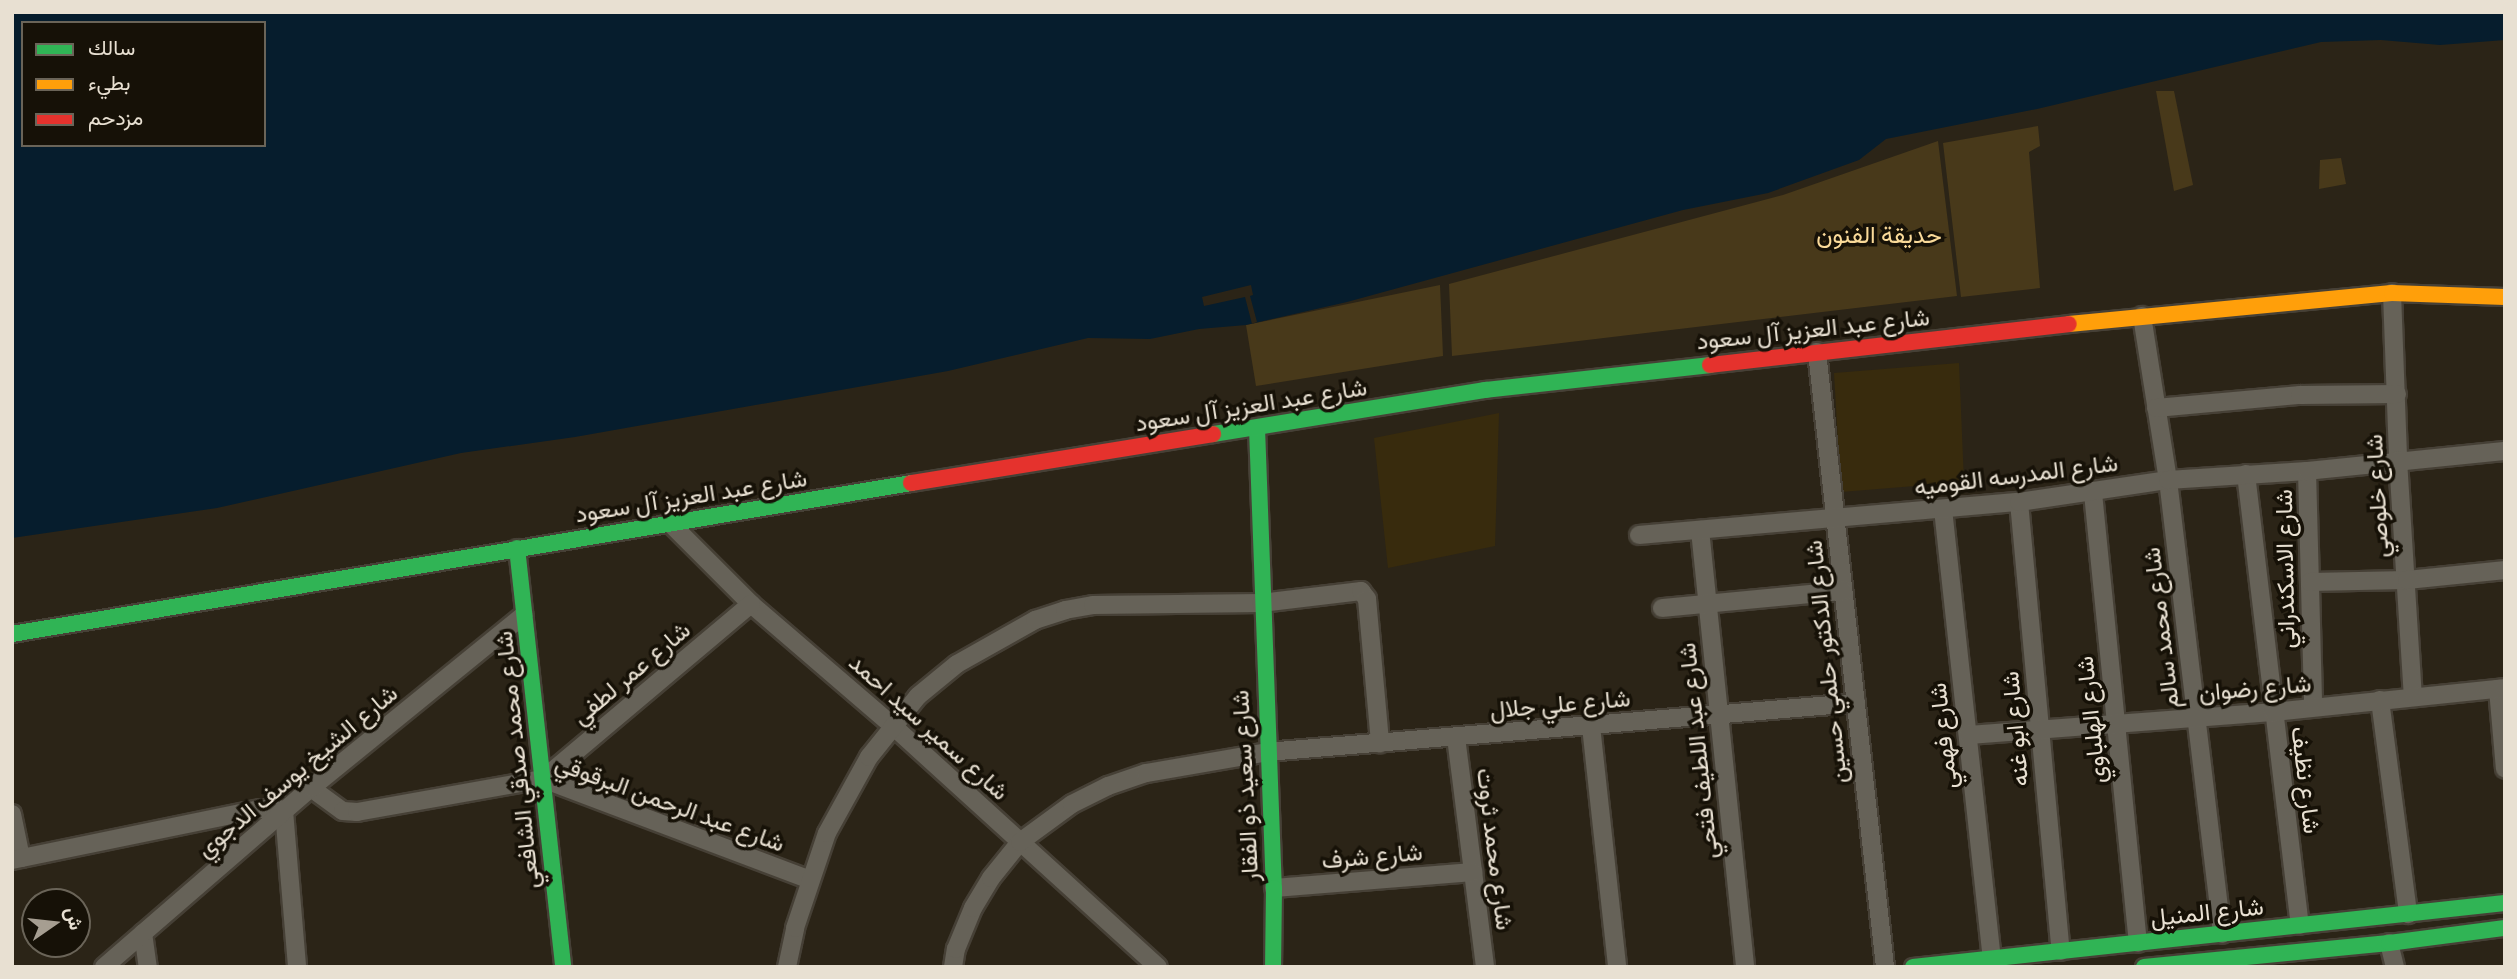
<!DOCTYPE html>
<html>
<head>
<meta charset="utf-8">
<style>
	body { margin:0 }
	#map { position:relative; width:2517px; height:979px; overflow:hidden; background:#2b2417; font-family:"Archivo Narrow",Vazirmatn,sans-serif }
	div>[style] { position:absolute }
	.built>* { inset:0; background:#382b0d }
	.green>* { inset:0; background:#48391a }
	.water>* { inset:0; background:#061d2d }
	.pier>* { inset:0; background:#2b2417 }
	.roads { filter:drop-shadow(2px 0 #464036) drop-shadow(-2px 0 #464036) drop-shadow(0 2px #464036) drop-shadow(0 -2px #464036) }
	.street>* { height:18px; margin:-9px; padding:0 9px; transform-origin:9px; border-radius:9px; background:#666258 }
	.fast>* { height:16px; margin:-8px; padding:0 8px; transform-origin:8px; border-radius:8px; background:#30b455 }
	.slow>* { height:16px; margin:-8px; padding:0 8px; transform-origin:8px; border-radius:8px; background:#ff9f0a }
	.jam>* { height:16px; margin:-8px; padding:0 8px; transform-origin:8px; border-radius:8px; background:#e5322d }
	span { translate:-50% -50%; white-space:nowrap; text-align:center; line-height:1.15; -webkit-text-stroke:7px #161107; paint-order:stroke }
	.park-label { font-size:24px; color:#fada99 }
	.street-label { font-size:24px; color:#e8e0d2 }
	.frame { position:absolute; inset:0; border:14px solid #e8e0d2; pointer-events:none }
	.legend { position:absolute; left:21px; top:21px; width:245px; height:126px; box-sizing:border-box; background:#161107; border:2px solid #6a6458; margin:0; padding:9px 12px; list-style:none; font-size:21px; color:#e8e0d2 }
	.legend li { display:flex; align-items:center; gap:14px; height:35px }
	.legend b { width:35px; border:2px solid #6a6458 }
	.north { position:absolute; left:21px; top:888px; width:70px; height:70px; box-sizing:border-box; background:#161107; border:2px solid #6a6458; border-radius:50%; rotate:76deg; font-size:19px; font-weight:700; line-height:28px; text-align:center; color:#e8e0d2 }
	.north::after { content:''; display:block; margin:auto; width:24px; height:32px; background:#a69e91; clip-path:polygon(50% 0,100% 100%,50% 72%,0 100%) }
</style>
</head>
<body>
<div id="map">
	<div class="built">
		<i style="clip-path:polygon(1959px 363px,1964px 482px,1841px 492px,1834px 373px)"></i>
		<i style="clip-path:polygon(1499px 413px,1495px 546px,1388px 568px,1374px 438px)"></i>
	</div>
	<div class="green">
		<i style="clip-path:polygon(2156px 91px,2174px 91px,2193px 185px,2174px 191px)"></i>
		<i style="clip-path:polygon(2038px 126px,2040px 146px,2029px 152px,2040px 288px,1961px 297px,1943px 143px)"></i>
		<i style="clip-path:polygon(1938px 141px,1957px 296px,1452px 356px,1449px 284px,1783px 195px)"></i>
		<i style="clip-path:polygon(2341px 158px,2346px 184px,2319px 189px,2320px 160px)"></i>
		<i style="clip-path:polygon(1440px 285px,1443px 356px,1256px 386px,1246px 325px)"></i>
	</div>
	<div class="water">
		<i style="clip-path:polygon(evenodd,12px 12px,2505px 12px,2505px 40px,2440px 45px,2381px 40px,2321px 42px,2037px 109px,1886px 139px,1859px 160px,1768px 193px,1683px 210px,1347px 302px,1246px 325px,1199px 329px,1150px 339px,1088px 338px,948px 371px,575px 437px,461px 453px,217px 508px,12px 538px,12px 12px,23px 23px,264px 23px,264px 145px,23px 145px,23px 23px)"></i>
	</div>
	<div class="pier">
		<i style="clip-path:polygon(1251px 285px,1253px 295px,1250px 296px,1257px 322px,1252px 324px,1245px 297px,1204px 306px,1202px 297px)"></i>
	</div>
	<div class="roads">
		<div class="street">
			<i style="left:2392px;top:293px;width:167px;rotate:87.9deg"></i>
			<i style="left:2398px;top:460px;width:236px;rotate:86.4deg"></i>
			<i style="left:2142px;top:316px;width:166px;rotate:81deg"></i>
			<i style="left:2168px;top:480px;width:457px;rotate:83.2deg"></i>
			<i style="left:1817px;top:352px;width:619px;rotate:83.69deg"></i>
			<i style="left:2156px;top:408px;width:145px;rotate:-5.2deg"></i>
			<i style="left:2300px;top:395px;width:97px;rotate:-0.6deg"></i>
			<i style="left:2307px;top:471px;width:236px;rotate:88.5deg"></i>
			<i style="left:2246px;top:474px;width:454px;rotate:83.2deg"></i>
			<i style="left:2093px;top:493px;width:452px;rotate:84.3deg"></i>
			<i style="left:2019px;top:502px;width:451px;rotate:84.7deg"></i>
			<i style="left:1943px;top:509px;width:452px;rotate:83.8deg"></i>
			<i style="left:669px;top:522px;width:116px;rotate:45deg"></i>
			<i style="left:751px;top:604px;width:187px;rotate:40.7deg"></i>
			<i style="left:893px;top:726px;width:358px;rotate:42.3deg"></i>
			<i style="left:1700px;top:530px;width:439px;rotate:84.1deg"></i>
			<i style="left:1639px;top:535px;width:381px;rotate:-5deg"></i>
			<i style="left:2019px;top:502px;width:151px;rotate:-8.4deg"></i>
			<i style="left:2168px;top:480px;width:139px;rotate:-3.7deg"></i>
			<i style="left:2307px;top:471px;width:199px;rotate:-5.8deg"></i>
			<i style="left:2310px;top:582px;width:97px;rotate:-1.2deg"></i>
			<i style="left:2407px;top:580px;width:99px;rotate:-5.8deg"></i>
			<i style="left:1662px;top:608px;width:182px;rotate:-5.4deg"></i>
			<i style="left:2498px;top:689px;width:80px;rotate:85deg"></i>
			<i style="left:2380px;top:700px;width:216px;rotate:82.5deg"></i>
			<i style="left:1591px;top:726px;width:242px;rotate:83.8deg"></i>
			<i style="left:1968px;top:735px;width:306px;rotate:-4.3deg"></i>
			<i style="left:2273px;top:712px;width:233px;rotate:-5.9deg"></i>
			<i style="left:1456px;top:737px;width:232px;rotate:82.8deg"></i>
			<i style="left:543px;top:779px;width:272px;rotate:-40.1deg"></i>
			<i style="left:311px;top:788px;width:39px;rotate:36deg"></i>
			<i style="left:343px;top:811px;width:14px;rotate:4deg"></i>
			<i style="left:357px;top:812px;width:189px;rotate:-10.1deg"></i>
			<i style="left:543px;top:779px;width:285px;rotate:20.7deg"></i>
			<i style="left:12px;top:814px;width:45px;rotate:78.4deg"></i>
			<i style="left:12px;top:860px;width:254px;rotate:-11.6deg"></i>
			<i style="left:261px;top:809px;width:18px"></i>
			<i style="left:279px;top:809px;width:5px;rotate:22deg"></i>
			<i style="left:284px;top:811px;width:157px;rotate:85.2deg"></i>
			<i style="left:1274px;top:888px;width:200px;rotate:-4.6deg"></i>
			<i style="left:143px;top:933px;width:34px;rotate:82deg"></i>
			<i style="left:2389px;top:943px;width:25px;rotate:76deg"></i>
			<i style="left:104px;top:967px;width:274px;rotate:-40.9deg"></i>
			<i style="left:311px;top:788px;width:274px;rotate:-39.1deg"></i>
			<i style="left:787px;top:967px;width:40px;rotate:-78deg"></i>
			<i style="left:795px;top:928px;width:100px;rotate:-71.4deg"></i>
			<i style="left:827px;top:833px;width:87px;rotate:-61.1deg"></i>
			<i style="left:869px;top:757px;width:78px;rotate:-51.2deg"></i>
			<i style="left:918px;top:696px;width:50px;rotate:-39.4deg"></i>
			<i style="left:957px;top:664px;width:90px;rotate:-29.4deg"></i>
			<i style="left:1035px;top:620px;width:32px;rotate:-18deg"></i>
			<i style="left:1065px;top:610px;width:28px;rotate:-10deg"></i>
			<i style="left:1093px;top:605px;width:168px;rotate:-0.7deg"></i>
			<i style="left:1261px;top:603px;width:101px;rotate:-6.8deg"></i>
			<i style="left:1361px;top:591px;width:10px;rotate:53deg"></i>
			<i style="left:1367px;top:599px;width:145px;rotate:84.8deg"></i>
			<i style="left:953px;top:967px;width:18px;rotate:-81deg"></i>
			<i style="left:956px;top:949px;width:44px;rotate:-67.5deg"></i>
			<i style="left:973px;top:908px;width:35px;rotate:-59deg"></i>
			<i style="left:991px;top:878px;width:46px;rotate:-51.1deg"></i>
			<i style="left:1020px;top:842px;width:64px;rotate:-36.2deg"></i>
			<i style="left:1072px;top:804px;width:40px;rotate:-26.6deg"></i>
			<i style="left:1108px;top:786px;width:40px;rotate:-18.9deg"></i>
			<i style="left:1146px;top:773px;width:123px;rotate:-9.8deg"></i>
			<i style="left:1267px;top:752px;width:591px;rotate:-4.76deg"></i>
		</div>
		<div class="fast">
			<i style="left:1257px;top:428px;width:460px;rotate:87.9deg"></i>
			<i style="left:1274px;top:888px;width:79px;rotate:90.7deg"></i>
			<i style="left:1213px;top:434px;width:276px;rotate:-9.2deg"></i>
			<i style="left:1485px;top:390px;width:226px;rotate:-6.3deg"></i>
			<i style="left:517px;top:548px;width:422px;rotate:83.7deg"></i>
			<i style="left:12px;top:634px;width:912px;rotate:-9.53deg"></i>
			<i style="left:1913px;top:967px;width:595px;rotate:-6.17deg"></i>
			<i style="left:2144px;top:967px;width:246px;rotate:-5.6deg"></i>
			<i style="left:2389px;top:943px;width:117px;rotate:-7.4deg"></i>
		</div>
		<div class="slow">
			<i style="left:2069px;top:324px;width:324px;rotate:-5.5deg"></i>
			<i style="left:2392px;top:293px;width:113px;rotate:2deg"></i>
		</div>
		<div class="jam">
			<i style="left:1710px;top:365px;width:361px;rotate:-6.5deg"></i>
			<i style="left:911px;top:483px;width:306px;rotate:-9.2deg"></i>
		</div>
	</div>
	<div class="park-label">
		<span style="left:1879px;top:235px">حديقة الفنون</span>
	</div>
	<div class="street-label">
		<span style="left:1813px;top:329px;rotate:-6deg">شارع عبد العزيز آل سعود</span>
		<span style="left:1251px;top:405px;rotate:-9deg">شارع عبد العزيز آل سعود</span>
		<span style="left:2016px;top:475px;rotate:-7deg">شارع المدرسه القوميه</span>
		<span style="left:691px;top:496px;rotate:-9deg">شارع عبد العزيز آل سعود</span>
		<span style="left:2377px;top:496px;rotate:-93deg">شارع خلوصي</span>
		<span style="left:2285px;top:569px;rotate:-91deg">شارع الاسكندراني</span>
		<span style="left:2161px;top:628px;rotate:-97deg">شارع محمد سالم</span>
		<span style="left:1826px;top:662px;rotate:-96deg">شارع الدكتور حلمي حسين</span>
		<span style="left:631px;top:673px;rotate:-40deg">شارع عمر لطفي</span>
		<span style="left:2255px;top:688px;rotate:-5deg">شارع رضوان</span>
		<span style="left:1560px;top:704px;rotate:-5deg">شارع علي جلال</span>
		<span style="left:2091px;top:720px;rotate:-96deg">شارع الهلباوي</span>
		<span style="left:929px;top:727px;rotate:42deg">شارع سمير سيد احمد</span>
		<span style="left:2015px;top:729px;rotate:-95deg">شارع ابو غنه</span>
		<span style="left:1943px;top:736px;rotate:-96deg">شارع فهمي</span>
		<span style="left:1698px;top:751px;rotate:-96deg">شارع عبد اللطيف فتحي</span>
		<span style="left:517px;top:760px;rotate:-96deg">شارع محمد صدقي الشافعي</span>
		<span style="left:297px;top:771px;rotate:-40deg">شارع الشيخ يوسف الدجوي</span>
		<span style="left:2306px;top:780px;rotate:83deg">شارع نظيف</span>
		<span style="left:1245px;top:786px;rotate:-93deg">شارع سعيد ذو الفقار</span>
		<span style="left:670px;top:803px;rotate:20deg">شارع عبد الرحمن البرقوقي</span>
		<span style="left:1495px;top:849px;rotate:83deg">شارع محمد ثروت</span>
		<span style="left:1372px;top:856px;rotate:-5deg">شارع شرف</span>
		<span style="left:2207px;top:912px;rotate:-6deg">شارع المنيل</span>
	</div>
	<div class="frame"></div>
	<ul class="legend">
	<li><b style="height:9px;background:#30b455"></b>سالك</li>
	<li><b style="height:9px;background:#ff9f0a"></b>بطيء</li>
	<li><b style="height:9px;background:#e5322d"></b>مزدحم</li>
	</ul>
	<div class="north">ش</div>
</div>
</body>
</html>
